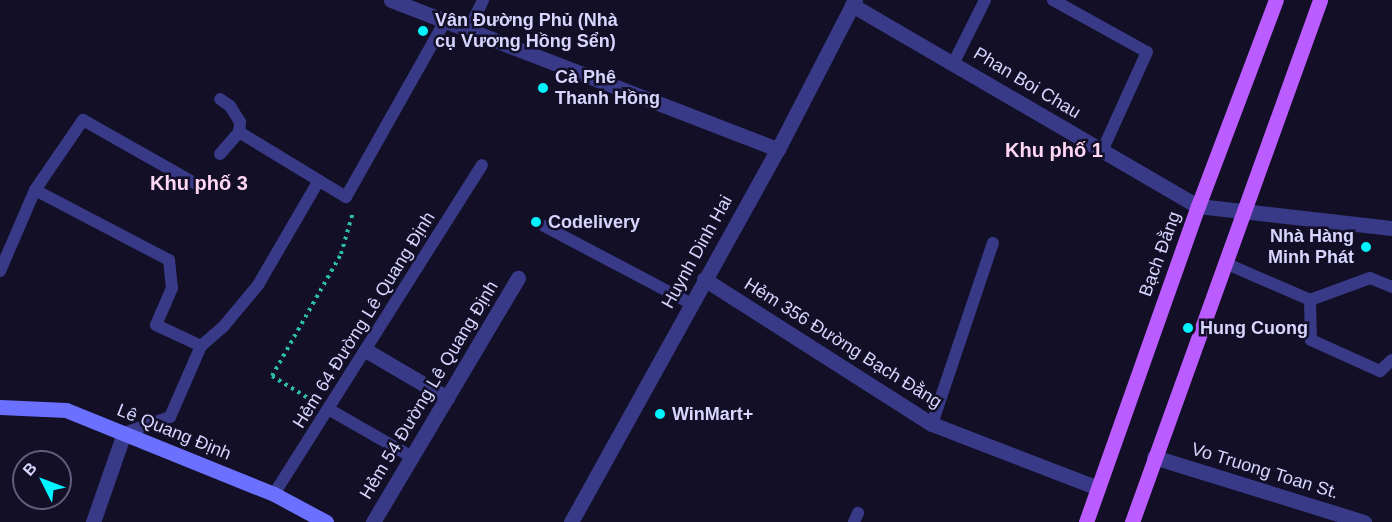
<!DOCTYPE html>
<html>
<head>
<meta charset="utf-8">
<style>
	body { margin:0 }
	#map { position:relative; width:1392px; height:522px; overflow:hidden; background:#120f27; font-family:Helvetica,sans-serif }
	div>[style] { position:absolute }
	.path>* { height:4px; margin-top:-2px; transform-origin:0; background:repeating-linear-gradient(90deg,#2cbcac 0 3px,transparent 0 7.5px) }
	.service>* { height:12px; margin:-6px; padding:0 6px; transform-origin:6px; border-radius:6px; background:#393a87 }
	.minor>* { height:15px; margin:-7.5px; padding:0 7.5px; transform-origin:7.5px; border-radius:7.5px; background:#393a87 }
	.secondary>* { height:15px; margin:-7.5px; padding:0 7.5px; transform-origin:7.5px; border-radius:7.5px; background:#6c70ff }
	.primary>* { height:15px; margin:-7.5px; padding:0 7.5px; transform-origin:7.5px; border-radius:7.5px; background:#ba5cff }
	.dots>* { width:16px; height:16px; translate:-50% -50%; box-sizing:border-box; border:3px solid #120f27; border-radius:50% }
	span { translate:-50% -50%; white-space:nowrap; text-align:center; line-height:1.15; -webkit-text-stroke:5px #120f27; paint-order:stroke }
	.poi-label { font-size:18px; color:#d8d5ff; font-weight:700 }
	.left { translate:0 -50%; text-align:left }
	.right { translate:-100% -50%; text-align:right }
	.street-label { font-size:18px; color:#d8d5ff }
	.neighbourhood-label { font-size:20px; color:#ffd7f3; font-weight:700 }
	.north { position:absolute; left:12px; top:450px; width:60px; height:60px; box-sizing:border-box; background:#120f27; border:2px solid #615e7d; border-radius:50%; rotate:312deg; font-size:16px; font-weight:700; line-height:24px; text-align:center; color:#d8d5ff }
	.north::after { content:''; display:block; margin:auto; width:21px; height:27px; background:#01f3ff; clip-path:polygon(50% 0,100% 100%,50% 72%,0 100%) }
</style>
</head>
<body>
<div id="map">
	<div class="path">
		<i style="left:313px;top:401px;width:48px;rotate:-148.6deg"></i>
		<i style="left:272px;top:376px;width:140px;rotate:-60.5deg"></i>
		<i style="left:341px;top:254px;width:44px;rotate:-74.1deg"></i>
	</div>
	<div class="service">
		<i style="left:1053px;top:0;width:107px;rotate:29deg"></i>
		<i style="left:1147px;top:52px;width:109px;rotate:114.4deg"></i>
		<i style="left:469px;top:29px;width:32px;rotate:-64deg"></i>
		<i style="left:954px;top:62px;width:69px;rotate:-63.4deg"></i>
		<i style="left:239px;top:132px;width:125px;rotate:31.3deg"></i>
		<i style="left:346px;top:197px;width:202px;rotate:-60.6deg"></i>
		<i style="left:220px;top:154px;width:29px;rotate:-49deg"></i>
		<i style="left:239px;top:132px;width:10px;rotate:-84deg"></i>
		<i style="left:240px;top:122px;width:19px;rotate:-122deg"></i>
		<i style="left:230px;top:106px;width:12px;rotate:-145deg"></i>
		<i style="left:35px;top:190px;width:151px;rotate:27.6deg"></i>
		<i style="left:169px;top:260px;width:28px;rotate:84deg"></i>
		<i style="left:172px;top:288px;width:40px;rotate:113.4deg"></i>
		<i style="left:156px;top:325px;width:50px;rotate:25deg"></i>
		<i style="left:544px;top:226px;width:165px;rotate:27.8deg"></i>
		<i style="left:1225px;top:263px;width:93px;rotate:23.5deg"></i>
		<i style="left:0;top:271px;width:88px;rotate:-66.6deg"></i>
		<i style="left:35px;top:190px;width:85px;rotate:-55.6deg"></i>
		<i style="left:83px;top:120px;width:132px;rotate:29.5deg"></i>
		<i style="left:1310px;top:300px;width:40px;rotate:88.6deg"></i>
		<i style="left:1311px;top:340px;width:76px;rotate:24.2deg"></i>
		<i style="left:1380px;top:371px;width:16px;rotate:-43deg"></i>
		<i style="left:1310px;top:300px;width:64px;rotate:-20.1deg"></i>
		<i style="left:1370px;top:278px;width:24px;rotate:22deg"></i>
		<i style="left:330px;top:410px;width:95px;rotate:29.8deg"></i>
		<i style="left:932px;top:424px;width:191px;rotate:-71.4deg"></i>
		<i style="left:124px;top:433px;width:49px;rotate:-19.2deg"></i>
		<i style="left:170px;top:417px;width:77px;rotate:-66.4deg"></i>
		<i style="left:201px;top:346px;width:29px;rotate:-41deg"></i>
		<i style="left:223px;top:327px;width:55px;rotate:-50.2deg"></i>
		<i style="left:258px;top:285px;width:121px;rotate:-59.8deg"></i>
		<i style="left:274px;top:494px;width:389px;rotate:-57.7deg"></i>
		<i style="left:854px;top:522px;width:10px;rotate:-66deg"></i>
	</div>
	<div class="minor">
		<i style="left:391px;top:0;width:415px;rotate:21.1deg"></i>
		<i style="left:852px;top:5px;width:400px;rotate:30.2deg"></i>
		<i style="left:1198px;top:206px;width:195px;rotate:6.5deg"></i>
		<i style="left:704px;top:279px;width:270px;rotate:32.5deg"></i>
		<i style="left:932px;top:424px;width:178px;rotate:21.1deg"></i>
		<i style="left:367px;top:351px;width:93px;rotate:30.4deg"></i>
		<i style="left:1154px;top:457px;width:220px;rotate:17.2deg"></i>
		<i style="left:93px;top:522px;width:94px;rotate:-70.8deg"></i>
		<i style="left:373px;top:522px;width:284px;rotate:-59.3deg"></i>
		<i style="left:571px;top:522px;width:427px;rotate:-61deg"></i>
		<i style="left:778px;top:149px;width:168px;rotate:-62.7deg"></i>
	</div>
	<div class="secondary">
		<i style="left:0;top:407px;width:66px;rotate:2.6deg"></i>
		<i style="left:66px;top:410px;width:224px;rotate:22deg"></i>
		<i style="left:274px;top:494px;width:59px;rotate:28.3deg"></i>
	</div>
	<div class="primary">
		<i style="left:1086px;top:522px;width:335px;rotate:-70.5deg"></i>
		<i style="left:1198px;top:206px;width:220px;rotate:-69.3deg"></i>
		<i style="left:1132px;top:522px;width:555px;rotate:-70.19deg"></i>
	</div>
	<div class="dots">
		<i style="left:423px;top:31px;background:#01f3ff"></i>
		<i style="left:543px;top:88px;background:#01f3ff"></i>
		<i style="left:536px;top:222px;background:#01f3ff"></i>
		<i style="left:1366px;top:247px;background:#01f3ff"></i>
		<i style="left:1188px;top:328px;background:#01f3ff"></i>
		<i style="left:660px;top:414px;background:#01f3ff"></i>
	</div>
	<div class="poi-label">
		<span class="left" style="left:435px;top:31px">Vân Đường Phủ (Nhà<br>cụ Vương Hồng Sển)</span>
		<span class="left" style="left:555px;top:88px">Cà Phê<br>Thanh Hồng</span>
		<span class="left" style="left:548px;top:222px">Codelivery</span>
		<span class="right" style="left:1354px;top:247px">Nhà Hàng<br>Minh Phát</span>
		<span class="left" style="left:1200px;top:328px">Hung Cuong</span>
		<span class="left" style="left:672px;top:414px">WinMart+</span>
	</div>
	<div class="street-label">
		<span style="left:1027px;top:83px;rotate:31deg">Phan Boi Chau</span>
		<span style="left:697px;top:252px;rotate:-61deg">Huynh Dinh Hai</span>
		<span style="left:1160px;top:254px;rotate:-70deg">Bạch Đằng</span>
		<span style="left:364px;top:320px;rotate:-58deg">Hẻm 64 Đường Lê Quang Định</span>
		<span style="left:843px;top:343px;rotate:32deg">Hẻm 356 Đường Bạch Đằng</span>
		<span style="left:429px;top:390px;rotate:-59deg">Hẻm 54 Đường Lê Quang Định</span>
		<span style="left:174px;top:432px;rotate:22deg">Lê Quang Định</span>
		<span style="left:1265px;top:471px;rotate:17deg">Vo Truong Toan St.</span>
	</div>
	<div class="neighbourhood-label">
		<span style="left:1054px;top:150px">Khu phố 1</span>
		<span style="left:199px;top:183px">Khu phố 3</span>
	</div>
	<div class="north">B</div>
</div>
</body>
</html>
